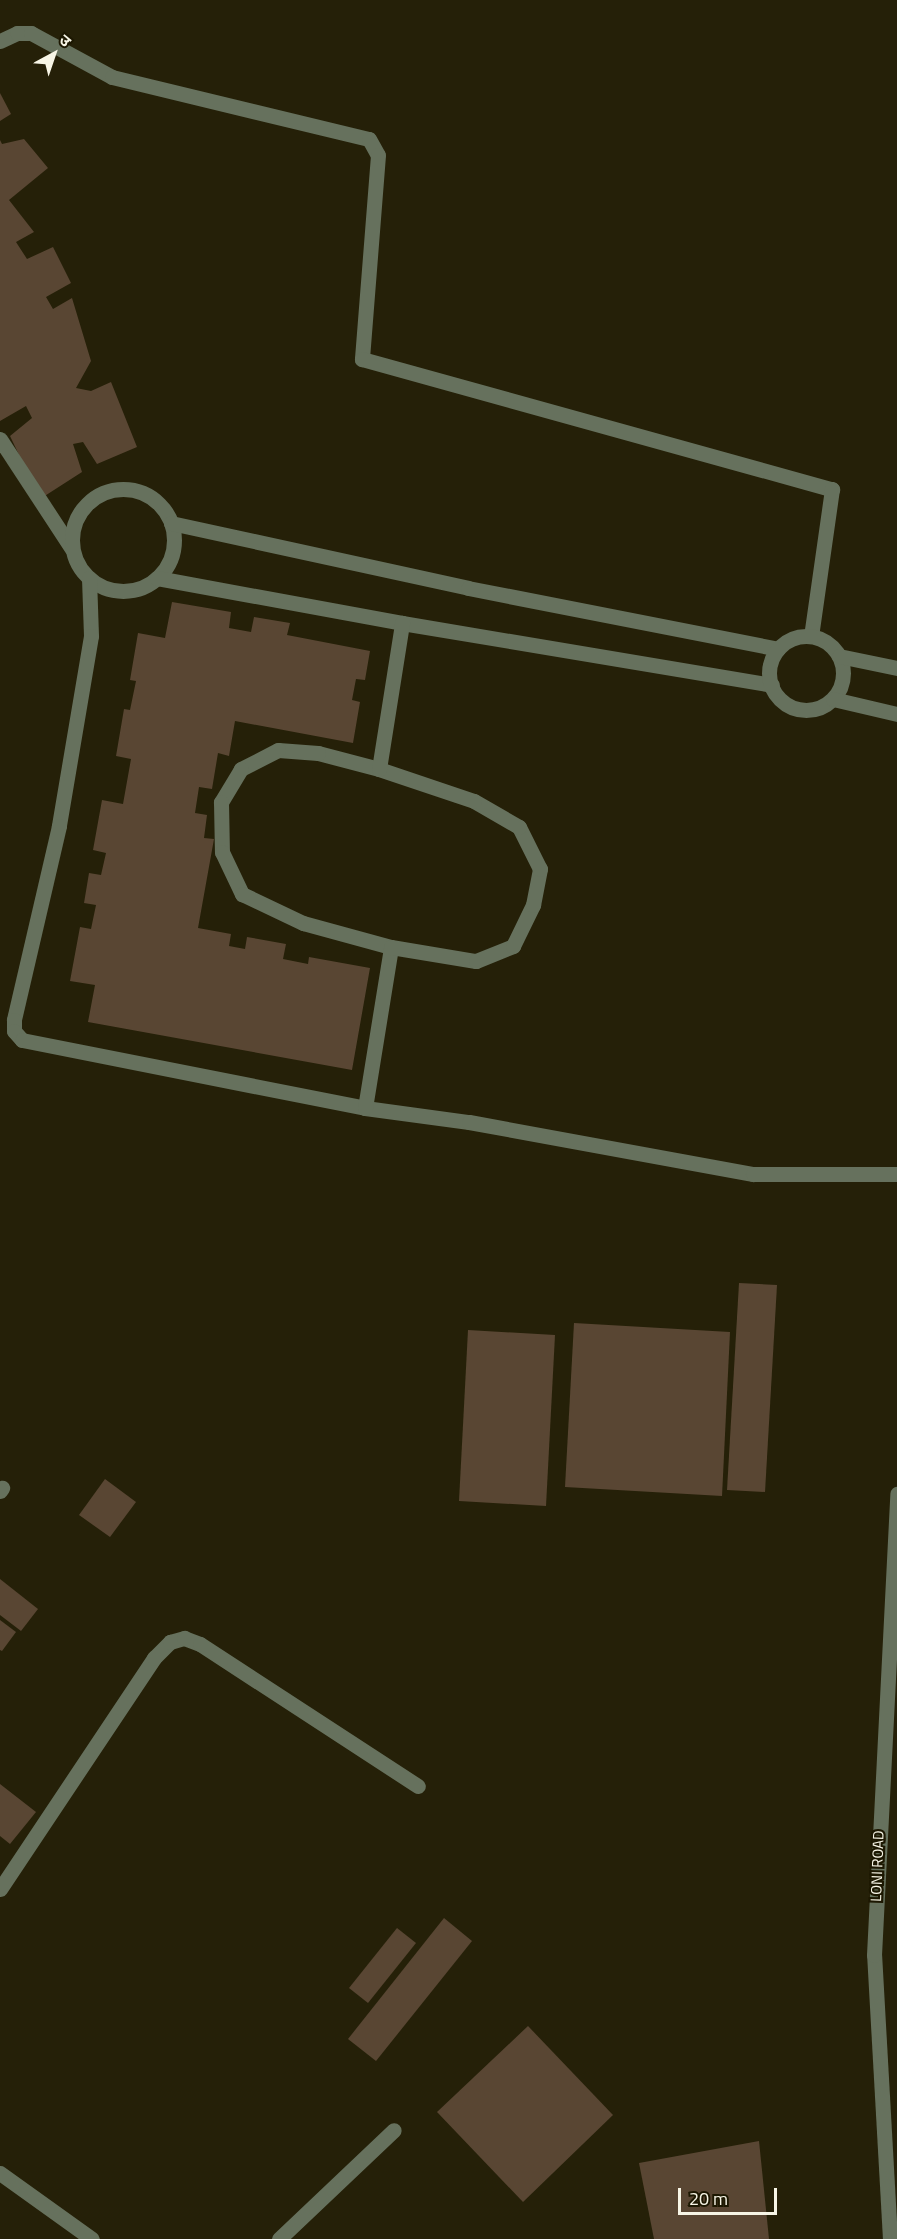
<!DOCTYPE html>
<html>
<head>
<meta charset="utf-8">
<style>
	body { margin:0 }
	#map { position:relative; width:897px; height:2239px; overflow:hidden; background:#252008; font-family:"Titillium Web","Noto Sans Devanagari",sans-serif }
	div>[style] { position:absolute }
	.building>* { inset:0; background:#594633 }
	.service>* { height:15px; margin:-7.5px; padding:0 7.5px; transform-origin:7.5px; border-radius:7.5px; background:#66715d }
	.minor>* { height:15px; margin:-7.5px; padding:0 7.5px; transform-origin:7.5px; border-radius:7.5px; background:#66715d }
	.minor>.ring { margin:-7.5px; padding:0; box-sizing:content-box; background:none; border:15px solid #66715d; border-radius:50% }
	.tertiary>* { height:15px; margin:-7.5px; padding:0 7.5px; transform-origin:7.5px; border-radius:7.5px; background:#66715d }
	span { translate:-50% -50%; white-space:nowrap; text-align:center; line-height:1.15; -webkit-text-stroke:4.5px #1c1701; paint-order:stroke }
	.street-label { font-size:15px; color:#f7f5e6 }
	.north { position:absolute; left:24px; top:24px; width:60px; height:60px; -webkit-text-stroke:4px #1c1701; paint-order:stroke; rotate:40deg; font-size:16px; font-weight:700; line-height:24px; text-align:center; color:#f7f5e6 }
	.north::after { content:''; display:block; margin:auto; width:21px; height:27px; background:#f7f5e6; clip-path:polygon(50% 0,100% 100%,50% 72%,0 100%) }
	.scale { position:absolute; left:678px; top:2188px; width:99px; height:27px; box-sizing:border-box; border:3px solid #f7f5e6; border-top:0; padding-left:8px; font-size:18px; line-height:21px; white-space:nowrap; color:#f7f5e6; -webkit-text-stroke:4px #1c1701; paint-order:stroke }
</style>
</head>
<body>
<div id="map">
	<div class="building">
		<i style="clip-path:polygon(0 93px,11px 114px,0 121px)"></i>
		<i style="clip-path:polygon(24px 139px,48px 168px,9px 200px,34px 232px,16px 242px,27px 259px,53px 247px,71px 283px,46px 297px,53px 309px,72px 298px,91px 361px,76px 388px,91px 391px,111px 382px,137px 447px,97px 464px,83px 442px,73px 444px,82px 472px,40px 499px,10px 436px,32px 418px,26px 406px,0 421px,0 140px,2px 144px)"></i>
		<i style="clip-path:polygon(172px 602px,231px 612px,229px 628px,251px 632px,254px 617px,290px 623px,287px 635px,370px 651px,365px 680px,356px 679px,352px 700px,360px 702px,353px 743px,235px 721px,229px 756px,218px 753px,212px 789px,199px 787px,195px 813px,207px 815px,204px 838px,214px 839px,198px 928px,231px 934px,229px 946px,245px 949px,247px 937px,286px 944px,283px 959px,308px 964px,309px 957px,370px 968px,352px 1070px,88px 1022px,95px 985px,70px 981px,80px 927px,91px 929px,96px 905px,84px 903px,89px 873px,101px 875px,106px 853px,93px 850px,102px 800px,123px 804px,131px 759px,116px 756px,124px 709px,130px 710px,136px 681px,130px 680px,138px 633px,165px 638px)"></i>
		<i style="clip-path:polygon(739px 1283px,777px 1285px,765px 1492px,727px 1490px)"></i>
		<i style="clip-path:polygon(574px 1323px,730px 1332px,722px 1496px,565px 1487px)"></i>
		<i style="clip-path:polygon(468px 1330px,555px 1335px,546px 1506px,459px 1501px)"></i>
		<i style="clip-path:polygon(105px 1479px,136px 1502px,110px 1537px,79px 1515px)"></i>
		<i style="clip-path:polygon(0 1579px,38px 1609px,21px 1631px,0 1615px)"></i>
		<i style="clip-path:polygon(0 1620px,16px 1632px,2px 1651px,0 1650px)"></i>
		<i style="clip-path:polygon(0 1784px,36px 1812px,10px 1844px,0 1836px)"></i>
		<i style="clip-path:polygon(444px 1918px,472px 1941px,376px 2061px,348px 2039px)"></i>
		<i style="clip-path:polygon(397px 1928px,416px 1943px,368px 2003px,349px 1988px)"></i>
		<i style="clip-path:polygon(528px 2026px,613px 2115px,523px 2202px,437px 2112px)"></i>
		<i style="clip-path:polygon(759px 2141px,769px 2239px,654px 2239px,639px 2163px)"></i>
	</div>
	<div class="service">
		<i style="left:0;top:2173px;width:113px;rotate:35.7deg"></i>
		<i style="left:279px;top:2239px;width:158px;rotate:-43.5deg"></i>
	</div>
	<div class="minor">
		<i style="left:0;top:41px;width:19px;rotate:-25deg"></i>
		<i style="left:17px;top:33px;width:14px"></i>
		<i style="left:31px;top:33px;width:92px;rotate:28.5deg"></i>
		<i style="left:112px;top:77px;width:264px;rotate:13.6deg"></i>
		<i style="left:369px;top:139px;width:18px;rotate:61deg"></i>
		<i style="left:378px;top:155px;width:205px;rotate:94.5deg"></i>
		<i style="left:362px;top:359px;width:488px;rotate:15.5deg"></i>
		<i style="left:832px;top:489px;width:148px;rotate:98.1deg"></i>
		<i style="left:0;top:439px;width:131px;rotate:56.8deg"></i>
		<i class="ring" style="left:72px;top:489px;width:87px;height:87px"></i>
		<i style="left:171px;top:523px;width:304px;rotate:12.3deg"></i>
		<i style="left:468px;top:588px;width:316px;rotate:11.1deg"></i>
		<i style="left:89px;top:578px;width:58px;rotate:88deg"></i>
		<i style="left:91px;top:636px;width:193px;rotate:99.6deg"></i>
		<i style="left:59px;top:826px;width:199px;rotate:103.1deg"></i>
		<i style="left:14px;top:1020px;width:11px;rotate:90deg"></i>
		<i style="left:14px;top:1031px;width:12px;rotate:48deg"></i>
		<i style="left:22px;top:1040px;width:350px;rotate:11.2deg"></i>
		<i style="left:365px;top:1108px;width:105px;rotate:7.7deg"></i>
		<i style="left:469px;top:1122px;width:289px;rotate:10.4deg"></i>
		<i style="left:753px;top:1174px;width:144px"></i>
		<i style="left:157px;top:578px;width:249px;rotate:10.4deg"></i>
		<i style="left:402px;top:623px;width:375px;rotate:9.5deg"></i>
		<i class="ring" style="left:769px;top:636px;width:59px;height:59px"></i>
		<i style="left:839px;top:656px;width:59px;rotate:11.7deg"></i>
		<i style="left:833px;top:699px;width:66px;rotate:13.2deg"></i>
		<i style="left:379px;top:769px;width:63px;rotate:-165.3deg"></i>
		<i style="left:318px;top:753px;width:40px;rotate:-175.7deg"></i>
		<i style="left:278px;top:750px;width:42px;rotate:152.8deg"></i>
		<i style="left:241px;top:769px;width:39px;rotate:121deg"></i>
		<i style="left:221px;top:802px;width:50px;rotate:88.9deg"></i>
		<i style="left:222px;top:852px;width:47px;rotate:64.5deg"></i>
		<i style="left:242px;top:894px;width:68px;rotate:25.4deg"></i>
		<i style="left:303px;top:923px;width:91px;rotate:15.3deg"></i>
		<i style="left:365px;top:1108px;width:163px;rotate:-80.8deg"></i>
		<i style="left:391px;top:947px;width:86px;rotate:9.4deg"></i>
		<i style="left:476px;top:961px;width:40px;rotate:-22deg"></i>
		<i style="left:513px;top:946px;width:46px;rotate:-64deg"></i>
		<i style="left:533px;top:905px;width:37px;rotate:-79deg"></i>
		<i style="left:540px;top:869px;width:47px;rotate:-116.6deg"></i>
		<i style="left:519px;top:827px;width:52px;rotate:-150deg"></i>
		<i style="left:474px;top:801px;width:100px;rotate:-161.4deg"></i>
		<i style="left:379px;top:769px;width:148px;rotate:-81deg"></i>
		<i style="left:0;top:1491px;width:4px;rotate:-56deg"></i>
		<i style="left:0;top:1889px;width:278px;rotate:-56.3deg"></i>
		<i style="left:154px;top:1658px;width:23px;rotate:-45deg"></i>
		<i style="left:170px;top:1642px;width:15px;rotate:-16deg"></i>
		<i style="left:184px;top:1638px;width:17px;rotate:21deg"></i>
		<i style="left:200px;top:1644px;width:260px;rotate:33.1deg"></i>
	</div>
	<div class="tertiary">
		<i style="left:890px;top:2239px;width:284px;rotate:-93.2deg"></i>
		<i style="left:874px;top:1955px;width:462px;rotate:-87.1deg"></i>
	</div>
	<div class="street-label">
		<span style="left:877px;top:1866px;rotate:-88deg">LONI ROAD</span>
	</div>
	<div class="north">उ</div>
	<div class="scale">20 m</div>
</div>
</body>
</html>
